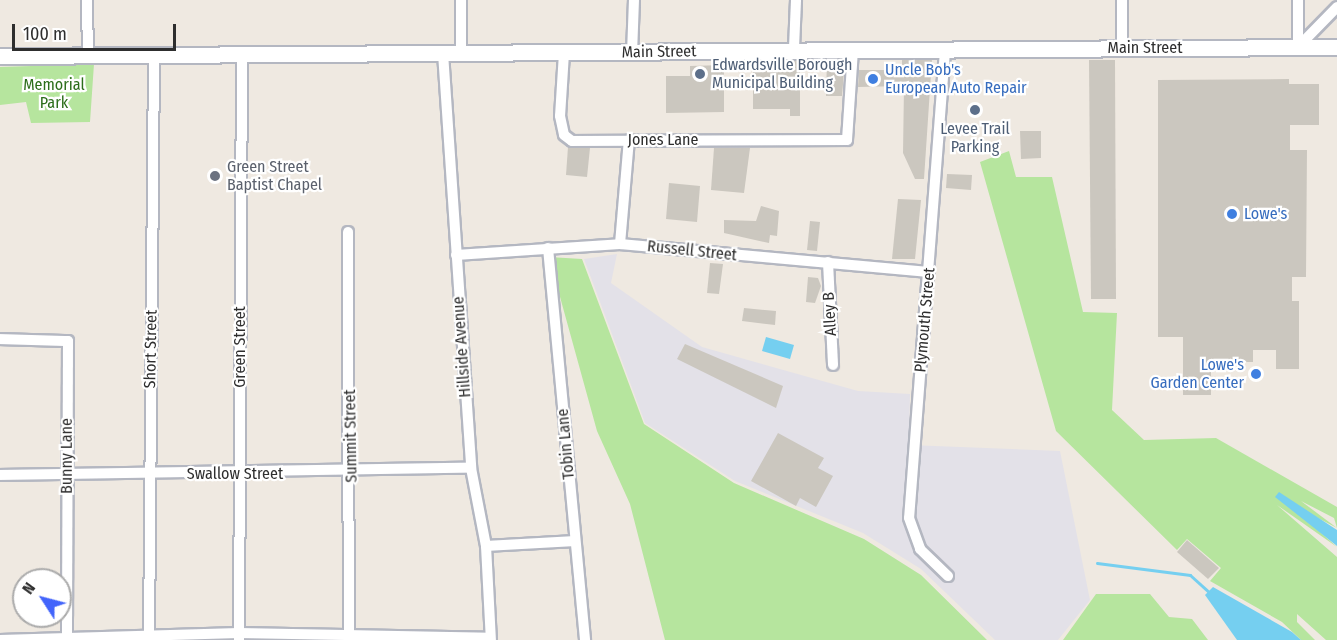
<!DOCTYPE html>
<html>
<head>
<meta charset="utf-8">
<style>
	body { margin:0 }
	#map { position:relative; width:1337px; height:640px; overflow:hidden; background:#efe9e1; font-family:"Fira Sans Condensed",sans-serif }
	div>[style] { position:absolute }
	.industrial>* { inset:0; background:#e3e1e8 }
	.green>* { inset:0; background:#b6e59e }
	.water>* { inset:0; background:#75cff0 }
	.stream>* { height:3px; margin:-1.5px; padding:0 1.5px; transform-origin:1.5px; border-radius:1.5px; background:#75cff0 }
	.building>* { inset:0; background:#cbc7bf }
	.roads { filter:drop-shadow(2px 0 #b4b7c1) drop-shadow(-2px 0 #b4b7c1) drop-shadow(0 2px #b4b7c1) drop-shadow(0 -2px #b4b7c1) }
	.street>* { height:10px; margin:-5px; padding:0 5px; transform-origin:5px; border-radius:5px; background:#fff }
	.secondary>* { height:15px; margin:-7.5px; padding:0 7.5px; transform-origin:7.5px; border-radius:7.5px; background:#fff }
	.dots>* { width:16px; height:16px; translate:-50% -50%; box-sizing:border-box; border:3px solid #fff; border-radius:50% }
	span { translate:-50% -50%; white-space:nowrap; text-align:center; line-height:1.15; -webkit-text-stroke:4.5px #fff; paint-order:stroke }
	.street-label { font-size:16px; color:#2e2e2e }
	.service-label { font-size:16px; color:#4e5e75 }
	.left { translate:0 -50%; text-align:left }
	.shop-label { font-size:16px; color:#366cbe }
	.right { translate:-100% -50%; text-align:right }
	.park-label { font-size:16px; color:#2c6e1b }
	.worship-label { font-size:16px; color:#5b616d }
	.north { position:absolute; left:12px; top:568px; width:60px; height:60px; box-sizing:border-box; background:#fff; border:2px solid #ababab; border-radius:50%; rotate:306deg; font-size:16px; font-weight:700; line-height:24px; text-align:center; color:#2e2e2e }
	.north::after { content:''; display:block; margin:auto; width:21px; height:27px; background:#4264fb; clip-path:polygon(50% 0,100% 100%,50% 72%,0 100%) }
	.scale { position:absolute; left:12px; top:24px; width:164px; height:27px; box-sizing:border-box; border:3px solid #2e2e2e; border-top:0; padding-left:8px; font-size:18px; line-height:21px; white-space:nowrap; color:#2e2e2e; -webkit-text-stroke:4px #fff; paint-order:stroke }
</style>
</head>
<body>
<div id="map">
	<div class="industrial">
		<i style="clip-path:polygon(617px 254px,611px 283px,702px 347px,858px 391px,910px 394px,909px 445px,1060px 451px,1090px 600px,1058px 640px,995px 640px,921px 569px,863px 533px,735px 481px,645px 423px,584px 259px)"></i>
	</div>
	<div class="green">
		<i style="clip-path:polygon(94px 64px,90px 122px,31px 123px,26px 102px,0 105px,0 67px)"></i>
		<i style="clip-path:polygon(1009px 151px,1016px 177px,1052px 177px,1083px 312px,1117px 313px,1112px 410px,1144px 440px,1216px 438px,1337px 507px,1337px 528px,1334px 518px,1301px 501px,1337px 528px,1316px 517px,1311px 524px,1337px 547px,1277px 505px,1337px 557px,1337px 640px,1326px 640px,1297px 614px,1297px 622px,1315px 640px,1301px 640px,1282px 622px,1210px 581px,1221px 568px,1187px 539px,1177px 550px,1056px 431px,980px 162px)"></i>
		<i style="clip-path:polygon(549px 257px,582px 259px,644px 424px,734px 483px,864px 539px,921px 575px,987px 640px,665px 640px,630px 504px,597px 431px)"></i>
		<i style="clip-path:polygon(1096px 594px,1150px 594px,1169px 617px,1192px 619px,1208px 640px,1063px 640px)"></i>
	</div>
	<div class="water">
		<i style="clip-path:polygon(766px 337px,794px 345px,790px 359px,762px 351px)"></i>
		<i style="clip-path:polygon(1279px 492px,1337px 530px,1337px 546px,1275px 497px)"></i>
		<i style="clip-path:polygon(1213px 587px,1292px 632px,1301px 640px,1237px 640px,1205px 595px)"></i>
	</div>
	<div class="stream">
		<i style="left:1097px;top:563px;width:94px;rotate:7.4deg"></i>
		<i style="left:1190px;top:575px;width:27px;rotate:42deg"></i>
	</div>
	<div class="building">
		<i style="clip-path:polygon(932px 59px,924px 179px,915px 179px,903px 153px,904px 86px,858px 87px,859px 70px,902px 70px,902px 60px)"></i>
		<i style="clip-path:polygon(800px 60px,800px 116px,790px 116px,790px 109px,753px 109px,753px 61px)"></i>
		<i style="clip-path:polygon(827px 60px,845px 60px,842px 96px,826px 96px)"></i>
		<i style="clip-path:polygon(1089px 60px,1115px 60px,1116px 299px,1091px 299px)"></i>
		<i style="clip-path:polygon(724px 65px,724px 112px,666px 113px,666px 76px,690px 76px,690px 66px)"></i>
		<i style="clip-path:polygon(1289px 79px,1289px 84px,1319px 84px,1319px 125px,1290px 125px,1290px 150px,1307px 150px,1306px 277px,1292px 277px,1292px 301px,1299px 301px,1299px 369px,1276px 369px,1276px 350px,1253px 350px,1253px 362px,1211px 362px,1211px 395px,1183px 395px,1183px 337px,1158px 337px,1158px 80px)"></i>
		<i style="clip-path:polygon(1020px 131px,1041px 131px,1041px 158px,1021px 159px)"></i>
		<i style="clip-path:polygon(568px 147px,590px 148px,587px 177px,566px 175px)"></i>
		<i style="clip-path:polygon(714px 148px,750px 148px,744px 193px,711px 190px)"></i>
		<i style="clip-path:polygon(947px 174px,972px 175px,971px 190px,946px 188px)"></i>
		<i style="clip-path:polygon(669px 183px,700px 186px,697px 222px,666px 219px)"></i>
		<i style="clip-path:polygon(898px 199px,921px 200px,915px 259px,892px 259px)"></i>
		<i style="clip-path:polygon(761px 206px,779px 211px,777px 236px,770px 235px,769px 243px,724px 233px,724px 220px,756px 221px)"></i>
		<i style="clip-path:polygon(810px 221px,820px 222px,817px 251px,807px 250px)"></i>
		<i style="clip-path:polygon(710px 263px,723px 264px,719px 294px,707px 293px)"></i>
		<i style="clip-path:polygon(808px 277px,818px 278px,821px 286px,815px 303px,806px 302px)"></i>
		<i style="clip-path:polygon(744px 308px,776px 311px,775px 325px,742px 321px)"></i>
		<i style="clip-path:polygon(685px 344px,783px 386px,776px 408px,677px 359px)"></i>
		<i style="clip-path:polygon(778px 433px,824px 458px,818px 468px,833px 476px,816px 507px,800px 498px,796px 506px,751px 481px)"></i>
		<i style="clip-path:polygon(1187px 540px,1219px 568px,1208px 579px,1177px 552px)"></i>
	</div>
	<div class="roads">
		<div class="street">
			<i style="left:87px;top:0;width:57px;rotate:89deg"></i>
			<i style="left:1122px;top:0;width:48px;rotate:90deg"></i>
			<i style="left:1298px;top:0;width:47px;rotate:90deg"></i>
			<i style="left:1298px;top:47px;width:56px;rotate:-45.7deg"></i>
			<i style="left:794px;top:48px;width:48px;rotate:-87.6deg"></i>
			<i style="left:945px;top:51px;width:468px;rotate:94.4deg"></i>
			<i style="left:909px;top:518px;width:33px;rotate:70deg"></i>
			<i style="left:920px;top:549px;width:39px;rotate:44deg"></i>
			<i style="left:461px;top:52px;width:52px;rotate:-90deg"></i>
			<i style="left:443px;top:53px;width:416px;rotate:86.1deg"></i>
			<i style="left:471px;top:468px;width:79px;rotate:79.1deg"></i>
			<i style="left:486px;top:546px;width:94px;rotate:87deg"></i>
			<i style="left:564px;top:53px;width:63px;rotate:93.6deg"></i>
			<i style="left:560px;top:116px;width:19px;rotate:78deg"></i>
			<i style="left:564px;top:135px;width:10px;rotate:37deg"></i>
			<i style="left:572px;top:141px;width:275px;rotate:-0.2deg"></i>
			<i style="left:847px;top:140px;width:90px;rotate:-86.2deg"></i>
			<i style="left:632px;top:54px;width:54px;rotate:-87.9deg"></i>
			<i style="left:348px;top:232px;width:408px;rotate:89.9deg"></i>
			<i style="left:620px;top:244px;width:104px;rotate:-85.1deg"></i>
			<i style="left:548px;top:248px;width:394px;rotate:84.6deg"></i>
			<i style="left:456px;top:255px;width:164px;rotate:-3.8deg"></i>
			<i style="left:620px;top:244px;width:310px;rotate:5.2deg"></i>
			<i style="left:828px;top:262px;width:103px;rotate:87.2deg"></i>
			<i style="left:0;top:339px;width:68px;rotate:1.7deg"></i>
			<i style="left:68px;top:341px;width:297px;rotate:90.2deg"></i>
			<i style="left:0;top:475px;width:471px;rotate:-0.9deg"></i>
			<i style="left:486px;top:546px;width:89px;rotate:-3.2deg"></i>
			<i style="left:0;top:640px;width:239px;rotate:-1.7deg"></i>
			<i style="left:239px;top:633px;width:251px;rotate:1.1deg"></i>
			<i style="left:149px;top:640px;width:583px;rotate:-89.51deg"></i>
			<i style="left:239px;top:640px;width:586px;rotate:-89.71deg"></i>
		</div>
		<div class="secondary">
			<i style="left:0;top:56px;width:1337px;rotate:-0.39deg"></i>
		</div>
	</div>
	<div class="dots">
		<i style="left:700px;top:74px;background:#5c6f8a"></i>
		<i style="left:873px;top:79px;background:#3f7fe0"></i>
		<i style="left:975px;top:110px;background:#5c6f8a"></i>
		<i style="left:215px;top:176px;background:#6b7280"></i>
		<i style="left:1232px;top:214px;background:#3f7fe0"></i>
		<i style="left:1256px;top:374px;background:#3f7fe0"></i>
	</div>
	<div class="street-label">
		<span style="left:1145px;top:48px">Main Street</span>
		<span style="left:659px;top:52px;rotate:-1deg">Main Street</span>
		<span style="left:663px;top:140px">Jones Lane</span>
		<span style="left:692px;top:251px;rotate:6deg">Russell Street</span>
		<span style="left:830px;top:314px;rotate:-93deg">Alley B</span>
		<span style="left:925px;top:320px;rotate:-85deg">Plymouth Street</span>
		<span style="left:240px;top:347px;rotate:-90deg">Green Street</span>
		<span style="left:462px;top:347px;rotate:-94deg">Hillside Avenue</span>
		<span style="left:151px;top:349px;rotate:-89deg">Short Street</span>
		<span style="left:351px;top:436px;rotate:-91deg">Summit Street</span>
		<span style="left:566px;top:444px;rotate:-95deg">Tobin Lane</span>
		<span style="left:67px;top:456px;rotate:-90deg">Bunny Lane</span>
		<span style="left:235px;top:474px">Swallow Street</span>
	</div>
	<div class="service-label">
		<span class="left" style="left:712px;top:74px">Edwardsville Borough<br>Municipal Building</span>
		<span style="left:975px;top:138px">Levee Trail<br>Parking</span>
	</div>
	<div class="shop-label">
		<span class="left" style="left:885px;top:79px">Uncle Bob's<br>European Auto Repair</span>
		<span class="left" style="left:1244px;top:214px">Lowe's</span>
		<span class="right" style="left:1244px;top:374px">Lowe's<br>Garden Center</span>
	</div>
	<div class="park-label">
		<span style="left:54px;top:94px">Memorial<br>Park</span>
	</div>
	<div class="worship-label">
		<span class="left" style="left:227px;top:176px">Green Street<br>Baptist Chapel</span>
	</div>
	<div class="north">N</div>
	<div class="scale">100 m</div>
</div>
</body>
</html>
